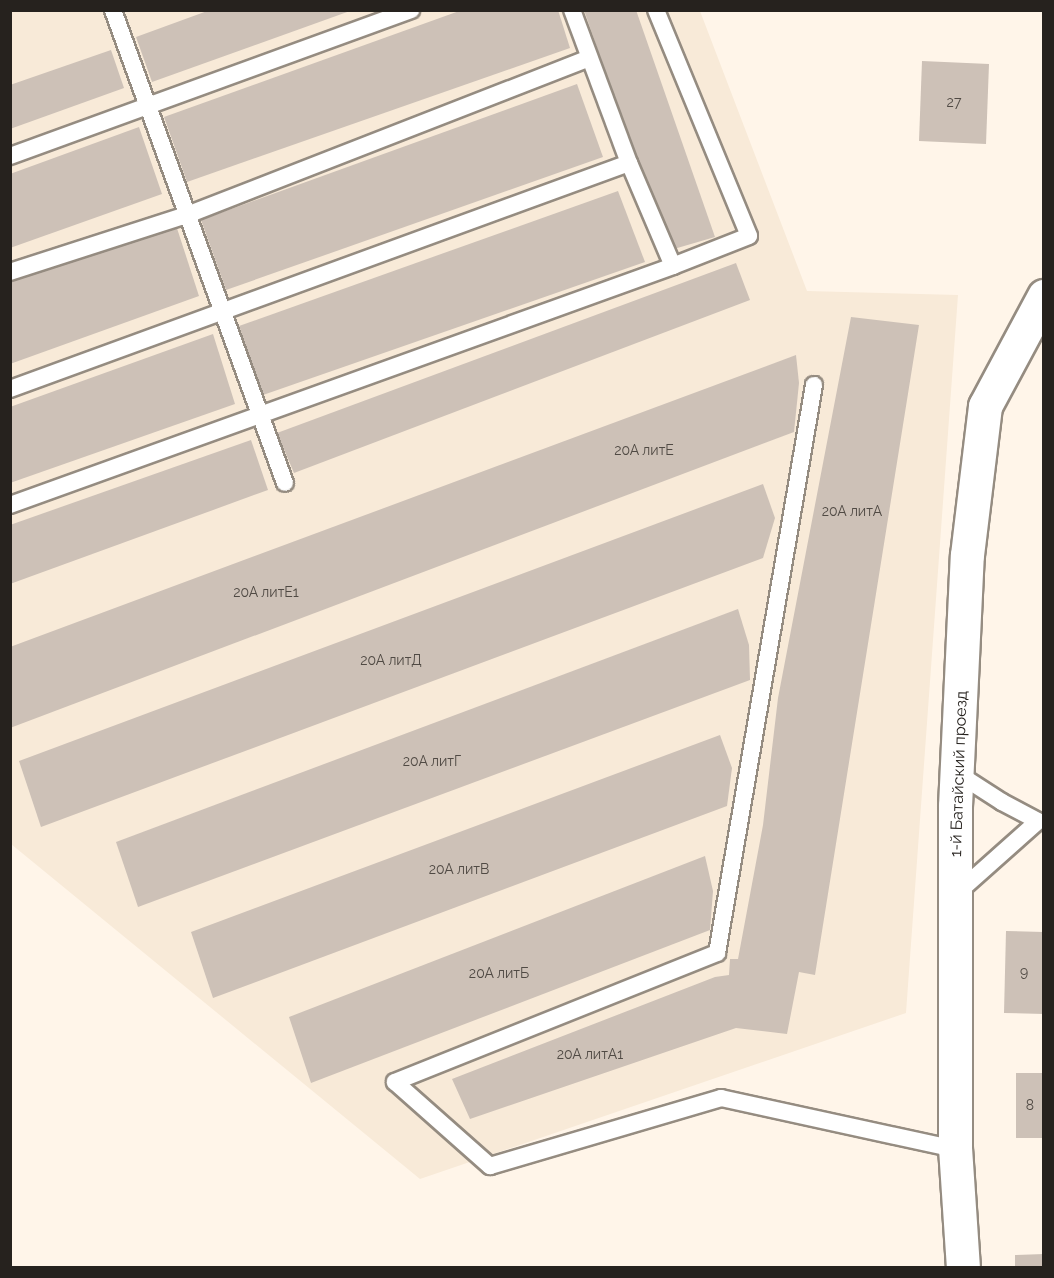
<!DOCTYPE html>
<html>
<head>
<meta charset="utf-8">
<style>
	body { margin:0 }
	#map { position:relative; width:1054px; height:1278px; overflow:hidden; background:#fff5e9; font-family:Raleway,sans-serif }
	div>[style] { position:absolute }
	.built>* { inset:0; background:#f8ead8 }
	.building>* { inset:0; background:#cdc1b7 }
	.roads { filter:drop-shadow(2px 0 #958c81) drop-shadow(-2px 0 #958c81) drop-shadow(0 2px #958c81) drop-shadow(0 -2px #958c81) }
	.lane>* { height:16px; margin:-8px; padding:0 8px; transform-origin:8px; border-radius:8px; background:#fff }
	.street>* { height:33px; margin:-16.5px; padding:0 16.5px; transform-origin:16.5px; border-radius:16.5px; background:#fff }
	span { translate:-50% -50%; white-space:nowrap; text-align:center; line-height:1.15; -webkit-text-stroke:5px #fff; paint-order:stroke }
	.number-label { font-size:14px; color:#504a44 }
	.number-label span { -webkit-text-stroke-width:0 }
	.street-label { font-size:16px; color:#26221e }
	.frame { position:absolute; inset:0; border:12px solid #26221e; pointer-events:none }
</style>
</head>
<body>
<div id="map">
	<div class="built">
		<i style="clip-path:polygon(11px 11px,700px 11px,807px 291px,958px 295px,906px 1013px,420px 1179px,11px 844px)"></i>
	</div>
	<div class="building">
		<i style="clip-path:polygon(210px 10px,350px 10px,350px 11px,152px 82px,136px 37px)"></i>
		<i style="clip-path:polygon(462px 10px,558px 10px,570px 48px,187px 182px,164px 117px)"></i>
		<i style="clip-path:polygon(584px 10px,636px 10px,715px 237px,667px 251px)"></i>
		<i style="clip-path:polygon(111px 50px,124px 88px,10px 129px,10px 85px)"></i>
		<i style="clip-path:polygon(922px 61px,989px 64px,986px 144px,919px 141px)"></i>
		<i style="clip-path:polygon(577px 84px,603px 157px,226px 290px,201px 220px)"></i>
		<i style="clip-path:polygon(139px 127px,162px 194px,10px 248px,10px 174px)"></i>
		<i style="clip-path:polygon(618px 191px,645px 262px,263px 395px,239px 326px)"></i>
		<i style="clip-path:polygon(174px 219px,199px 296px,10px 364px,10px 281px)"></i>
		<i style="clip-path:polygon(736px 263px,750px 300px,294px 473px,277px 433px)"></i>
		<i style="clip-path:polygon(851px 317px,919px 325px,815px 975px,799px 972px,787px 1034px,736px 1028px,470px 1119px,452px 1079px,715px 977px,729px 975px,730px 959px,738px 959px,763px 825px,778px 698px)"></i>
		<i style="clip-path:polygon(213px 334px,235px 404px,10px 483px,10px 407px)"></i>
		<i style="clip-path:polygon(796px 355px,799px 383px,794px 432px,10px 728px,10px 647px)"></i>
		<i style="clip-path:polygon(251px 440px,268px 490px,10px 584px,10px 525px)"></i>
		<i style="clip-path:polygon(763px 484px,775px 518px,763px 558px,41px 827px,19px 761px)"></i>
		<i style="clip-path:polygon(738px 609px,749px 645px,750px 680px,138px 907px,116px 842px)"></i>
		<i style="clip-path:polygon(720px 735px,732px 768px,727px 806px,213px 998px,191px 932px)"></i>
		<i style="clip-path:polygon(705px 856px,713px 891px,710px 930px,311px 1083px,289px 1017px)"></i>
		<i style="clip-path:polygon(1006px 931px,1044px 932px,1044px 1014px,1004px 1013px)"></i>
		<i style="clip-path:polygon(1016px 1073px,1044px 1073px,1044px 1138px,1016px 1138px)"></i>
		<i style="clip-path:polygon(1044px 1254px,1044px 1268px,1015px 1268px,1015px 1255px)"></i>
	</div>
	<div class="roads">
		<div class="lane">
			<i style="left:113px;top:10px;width:503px;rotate:70.02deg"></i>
			<i style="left:656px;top:10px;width:244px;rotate:67.6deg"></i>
			<i style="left:749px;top:236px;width:82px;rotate:158.5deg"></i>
			<i style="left:10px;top:156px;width:427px;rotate:-20deg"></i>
			<i style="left:10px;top:272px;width:186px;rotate:-17.9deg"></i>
			<i style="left:187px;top:215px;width:432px;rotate:-21.3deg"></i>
			<i style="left:814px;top:385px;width:576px;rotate:99.69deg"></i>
			<i style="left:717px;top:953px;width:347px;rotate:158.2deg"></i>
			<i style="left:395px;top:1082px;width:127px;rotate:41.5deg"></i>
			<i style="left:490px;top:1166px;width:241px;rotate:-16.4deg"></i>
			<i style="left:721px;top:1098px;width:239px;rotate:12.3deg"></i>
			<i style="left:10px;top:389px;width:659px;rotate:-20.06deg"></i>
			<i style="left:10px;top:505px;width:705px;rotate:-19.82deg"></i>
			<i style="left:673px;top:266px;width:112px;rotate:-113.1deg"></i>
			<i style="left:629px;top:163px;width:163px;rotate:-110.4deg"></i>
			<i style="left:955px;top:895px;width:111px;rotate:-41.7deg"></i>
			<i style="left:1038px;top:821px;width:41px;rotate:-152.2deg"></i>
			<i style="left:1002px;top:802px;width:54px;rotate:-147.2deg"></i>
		</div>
		<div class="street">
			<i style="left:963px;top:1268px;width:119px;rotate:-93.8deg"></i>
			<i style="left:955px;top:1149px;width:343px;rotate:-90deg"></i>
			<i style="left:955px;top:806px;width:251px;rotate:-87.3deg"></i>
			<i style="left:967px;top:555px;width:150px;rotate:-83.1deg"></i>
			<i style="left:985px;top:406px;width:125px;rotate:-61.8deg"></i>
		</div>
	</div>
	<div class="number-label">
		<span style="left:954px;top:102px">27</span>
		<span style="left:644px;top:450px">20А литЕ</span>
		<span style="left:852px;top:511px">20А литА</span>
		<span style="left:266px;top:592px">20А литЕ1</span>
		<span style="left:391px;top:660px">20А литД</span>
		<span style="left:432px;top:761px">20А литГ</span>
		<span style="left:459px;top:869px">20А литВ</span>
		<span style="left:1024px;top:972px">9</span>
		<span style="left:499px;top:973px">20А литБ</span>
		<span style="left:590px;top:1054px">20А литА1</span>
		<span style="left:1030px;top:1105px">8</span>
	</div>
	<div class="street-label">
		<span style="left:959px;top:774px;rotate:-88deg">1-й Батайский проезд</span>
	</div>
	<div class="frame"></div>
</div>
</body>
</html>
